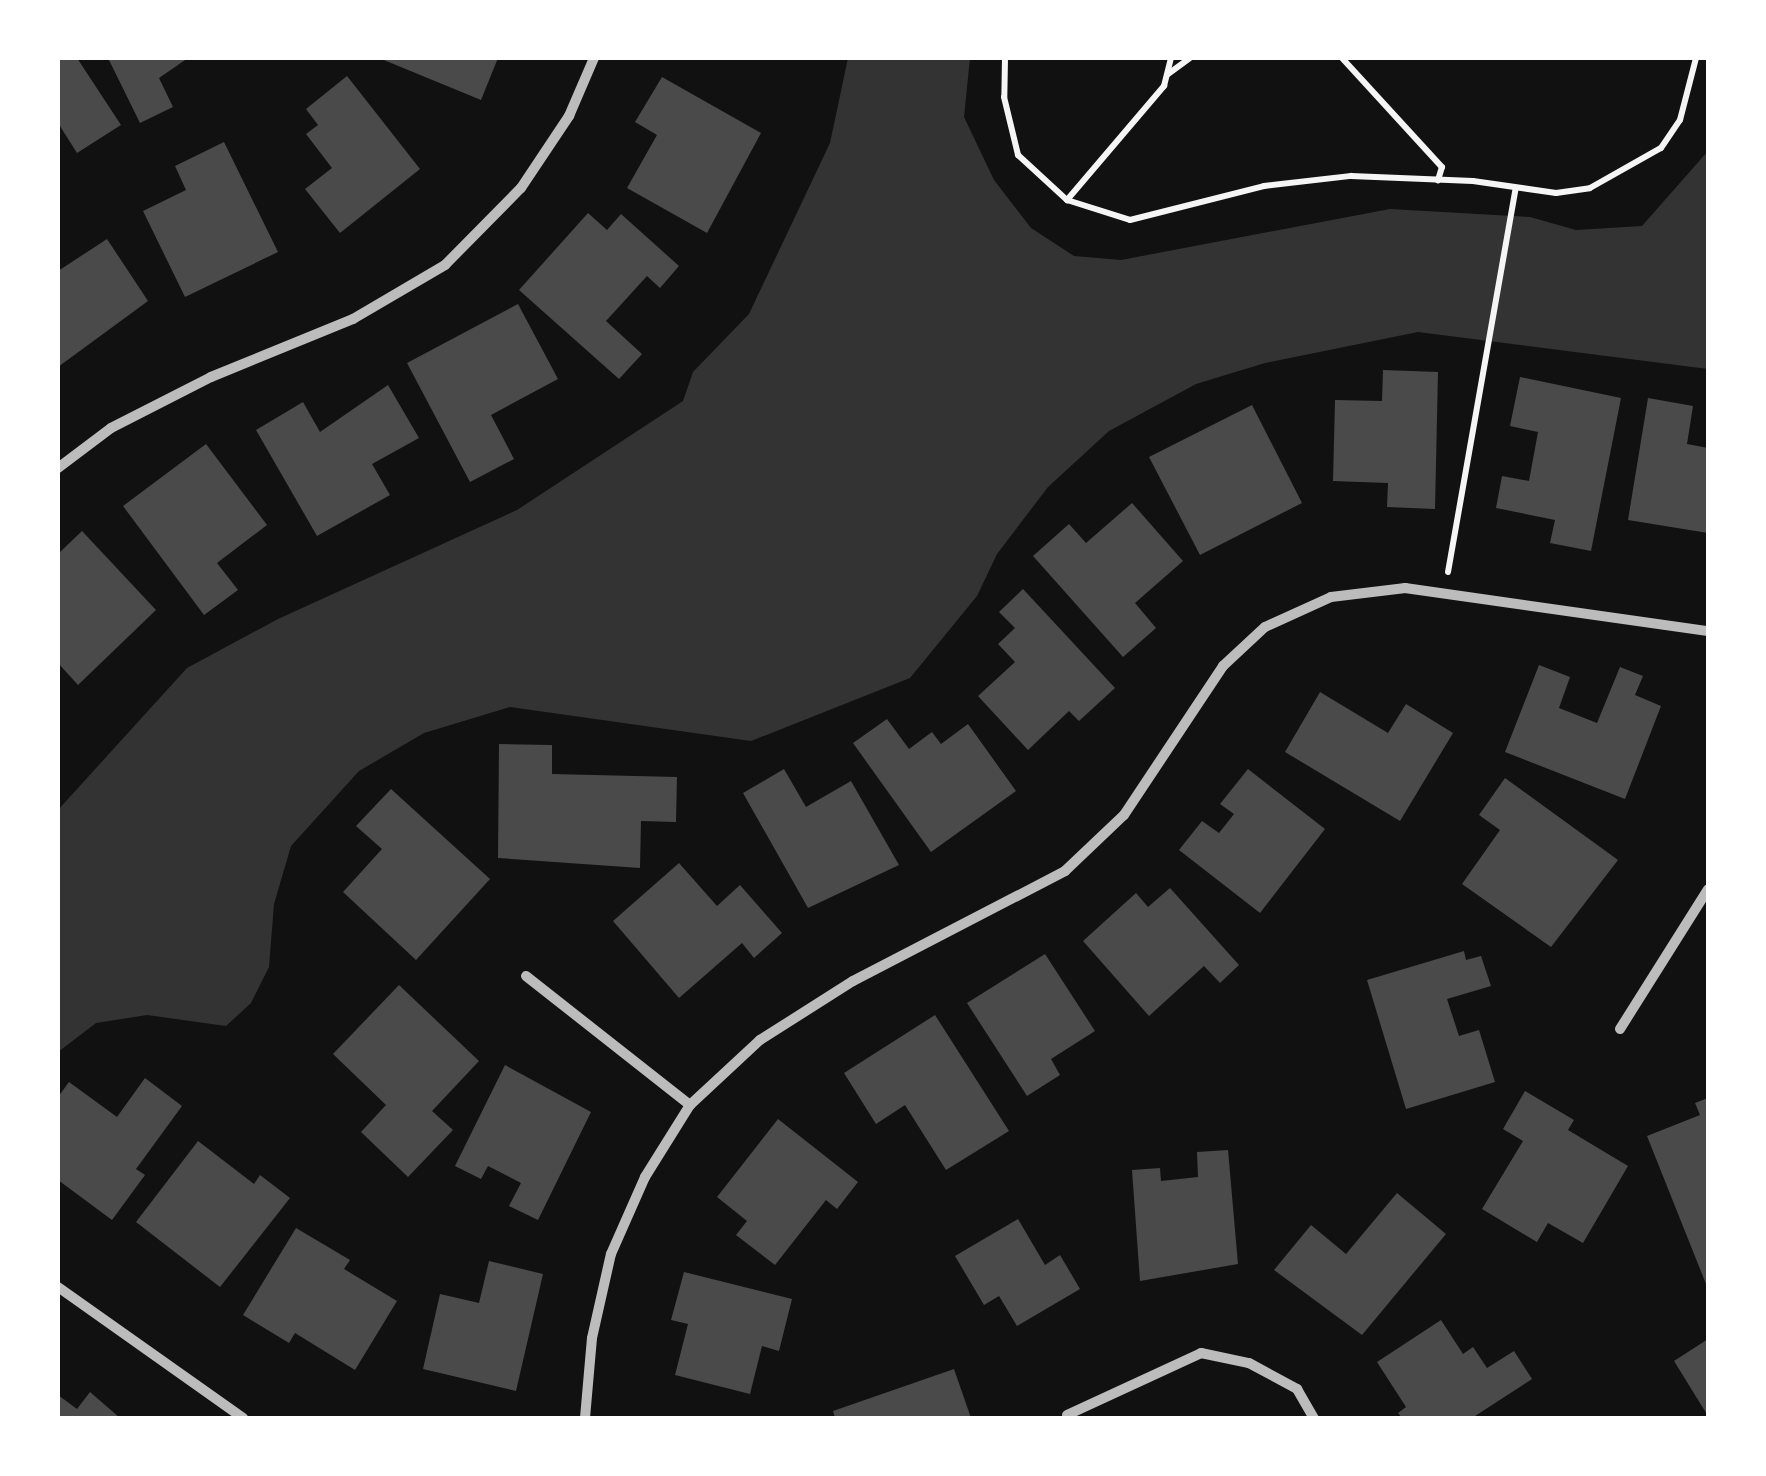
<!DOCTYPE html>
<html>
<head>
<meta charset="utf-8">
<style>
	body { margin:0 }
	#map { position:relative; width:1766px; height:1476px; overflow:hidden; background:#111; font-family:Roboto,sans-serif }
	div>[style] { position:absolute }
	.water>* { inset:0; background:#333 }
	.building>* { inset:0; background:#4a4a4a }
	.path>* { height:6px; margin:-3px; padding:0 3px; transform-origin:3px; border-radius:3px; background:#f5f5f5 }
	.minor>* { height:10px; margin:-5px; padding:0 5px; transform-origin:5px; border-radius:5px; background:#bcbcbc }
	span { translate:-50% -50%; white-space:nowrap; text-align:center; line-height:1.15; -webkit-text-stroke:8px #fff; paint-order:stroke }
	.frame { position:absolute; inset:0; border:60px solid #fff; pointer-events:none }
</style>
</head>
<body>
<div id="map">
	<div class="water">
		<i style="clip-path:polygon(848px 58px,970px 58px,964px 117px,994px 180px,1031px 228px,1074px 256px,1121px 260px,1390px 209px,1530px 217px,1576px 230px,1642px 226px,1708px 151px,1708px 369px,1418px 332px,1265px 363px,1196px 384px,1109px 431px,1048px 487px,997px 554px,977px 596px,910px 678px,751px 741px,510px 707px,424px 733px,359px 771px,291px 846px,274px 904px,269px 967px,251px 1003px,226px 1026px,147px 1015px,96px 1023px,58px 1052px,58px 810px,187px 668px,278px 619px,517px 510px,683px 401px,693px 372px,749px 314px,830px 143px)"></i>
	</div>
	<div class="building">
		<i style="clip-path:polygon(58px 58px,77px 58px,121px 125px,77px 153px,58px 123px)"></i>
		<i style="clip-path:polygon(108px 58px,188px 58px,159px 78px,173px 107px,140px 123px)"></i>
		<i style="clip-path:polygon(379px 58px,498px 58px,481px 100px)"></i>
		<i style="clip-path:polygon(347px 76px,420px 169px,340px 233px,305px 189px,332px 168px,306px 134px,318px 125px,306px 109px)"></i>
		<i style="clip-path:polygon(662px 77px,761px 133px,707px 233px,627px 188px,657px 135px,635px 122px)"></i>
		<i style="clip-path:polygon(224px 142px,278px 252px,185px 297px,143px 211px,186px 190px,175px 166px)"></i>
		<i style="clip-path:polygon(588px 213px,607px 230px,621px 214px,679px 266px,660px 288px,647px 276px,606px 321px,642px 354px,619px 379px,519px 290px)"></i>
		<i style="clip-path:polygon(107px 239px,148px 301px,58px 367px,58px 271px)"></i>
		<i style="clip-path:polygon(518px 304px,558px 379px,491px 415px,514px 459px,470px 482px,407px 363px)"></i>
		<i style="clip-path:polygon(1383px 370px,1438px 372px,1435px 509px,1387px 507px,1388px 483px,1333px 481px,1335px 400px,1382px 401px)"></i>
		<i style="clip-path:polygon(1520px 377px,1621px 398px,1591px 551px,1550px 543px,1555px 520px,1496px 508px,1502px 476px,1529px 481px,1538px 432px,1510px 426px)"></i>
		<i style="clip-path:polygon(388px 385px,419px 438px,372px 464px,390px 495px,317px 536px,256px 430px,303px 402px,320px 432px)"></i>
		<i style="clip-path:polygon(1648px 398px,1693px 406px,1687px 444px,1708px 448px,1708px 533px,1628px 520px)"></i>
		<i style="clip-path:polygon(1252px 405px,1302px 503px,1200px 555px,1149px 457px)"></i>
		<i style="clip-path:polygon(206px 444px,267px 525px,217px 563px,238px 590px,204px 615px,123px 506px)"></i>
		<i style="clip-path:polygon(1132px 503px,1183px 561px,1135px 603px,1156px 628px,1123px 657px,1033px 556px,1069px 524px,1086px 543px)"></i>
		<i style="clip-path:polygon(82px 531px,156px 610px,78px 685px,58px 663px,58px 554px)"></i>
		<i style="clip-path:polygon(1023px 589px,1115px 688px,1079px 721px,1069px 711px,1028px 750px,978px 696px,1015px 662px,998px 644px,1015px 628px,999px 612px)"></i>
		<i style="clip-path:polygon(1539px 665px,1570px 677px,1559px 708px,1597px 723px,1620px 667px,1643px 676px,1635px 695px,1661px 706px,1625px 799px,1505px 752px)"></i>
		<i style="clip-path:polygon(1320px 692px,1388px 733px,1406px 704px,1453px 733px,1400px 821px,1285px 752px)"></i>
		<i style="clip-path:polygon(887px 719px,909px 749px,932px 732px,941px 744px,968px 724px,1016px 791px,931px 852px,853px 743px)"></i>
		<i style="clip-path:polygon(499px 744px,552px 745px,552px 774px,677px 777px,676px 822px,641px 821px,640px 868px,498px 858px)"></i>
		<i style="clip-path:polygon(784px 769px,806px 807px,851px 781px,899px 865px,808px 908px,743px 793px)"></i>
		<i style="clip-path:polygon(1248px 769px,1325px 829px,1260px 913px,1179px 850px,1202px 821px,1219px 833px,1234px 814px,1220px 804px)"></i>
		<i style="clip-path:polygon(1505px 778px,1618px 860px,1551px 947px,1462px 884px,1500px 830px,1479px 815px)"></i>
		<i style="clip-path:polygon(391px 789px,490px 879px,416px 960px,343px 892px,382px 849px,356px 826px)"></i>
		<i style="clip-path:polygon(679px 863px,717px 906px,740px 885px,782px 933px,754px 958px,742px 943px,679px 998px,613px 921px)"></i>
		<i style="clip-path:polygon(1170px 888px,1239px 965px,1220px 983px,1204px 966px,1149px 1016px,1083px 941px,1136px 893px,1148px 907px)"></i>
		<i style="clip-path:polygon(1464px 951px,1466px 960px,1481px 956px,1491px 986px,1447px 999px,1459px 1036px,1479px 1030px,1495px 1082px,1406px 1109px,1367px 980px)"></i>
		<i style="clip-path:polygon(1045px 954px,1095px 1031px,1051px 1059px,1060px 1075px,1027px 1096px,967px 1003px)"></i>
		<i style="clip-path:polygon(399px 985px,479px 1061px,432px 1111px,453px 1130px,408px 1177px,361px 1132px,386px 1105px,333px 1054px)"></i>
		<i style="clip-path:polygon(935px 1015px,1009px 1131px,946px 1170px,905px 1105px,876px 1124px,844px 1073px)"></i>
		<i style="clip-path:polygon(505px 1065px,591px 1112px,538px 1220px,509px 1206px,521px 1183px,488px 1166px,481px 1179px,455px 1166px)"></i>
		<i style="clip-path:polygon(145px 1078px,182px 1106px,136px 1169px,145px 1175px,112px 1220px,58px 1180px,58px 1097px,69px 1082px,117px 1117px)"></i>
		<i style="clip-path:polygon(1525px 1091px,1574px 1120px,1568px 1130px,1628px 1166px,1583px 1243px,1548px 1223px,1537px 1242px,1482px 1209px,1523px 1141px,1503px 1129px)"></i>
		<i style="clip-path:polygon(1708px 1098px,1708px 1283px,1706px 1284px,1647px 1136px,1700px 1115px,1695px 1103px)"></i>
		<i style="clip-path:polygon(778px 1119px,858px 1182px,837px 1209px,826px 1200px,775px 1265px,736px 1235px,747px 1221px,717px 1197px)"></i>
		<i style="clip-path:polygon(198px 1141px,254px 1184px,260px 1175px,290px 1198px,220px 1287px,136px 1222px)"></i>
		<i style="clip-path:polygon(1228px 1150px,1238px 1264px,1140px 1281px,1132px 1170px,1160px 1168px,1161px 1181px,1198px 1177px,1197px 1152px)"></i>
		<i style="clip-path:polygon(1397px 1193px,1446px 1234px,1362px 1335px,1274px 1270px,1311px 1225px,1346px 1254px)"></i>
		<i style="clip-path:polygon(1018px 1219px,1045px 1265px,1060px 1255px,1080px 1289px,1017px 1326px,999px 1296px,984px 1305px,955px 1256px)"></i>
		<i style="clip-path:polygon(296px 1228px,350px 1260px,344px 1269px,397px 1301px,355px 1370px,295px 1333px,289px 1343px,243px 1315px)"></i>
		<i style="clip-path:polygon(489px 1261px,543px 1274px,516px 1391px,423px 1369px,440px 1294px,479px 1303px)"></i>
		<i style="clip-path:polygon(684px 1272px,792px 1299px,779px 1351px,762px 1346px,750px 1394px,675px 1375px,688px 1324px,671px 1320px)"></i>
		<i style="clip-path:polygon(1441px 1320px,1463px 1354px,1473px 1347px,1487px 1368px,1514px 1351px,1532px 1379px,1472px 1418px,1402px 1418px,1398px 1413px,1406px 1407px,1377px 1362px)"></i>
		<i style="clip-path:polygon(1708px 1339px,1708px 1416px,1674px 1361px)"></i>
		<i style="clip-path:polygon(954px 1369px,971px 1418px,835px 1418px,833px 1411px)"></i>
		<i style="clip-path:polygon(90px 1392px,120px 1418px,58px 1418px,58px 1395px,77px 1409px)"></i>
	</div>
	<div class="path">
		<i style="left:1005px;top:58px;width:39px;rotate:91deg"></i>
		<i style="left:1004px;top:97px;width:60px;rotate:76.4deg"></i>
		<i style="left:1018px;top:155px;width:67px;rotate:42.6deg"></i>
		<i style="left:1067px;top:200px;width:66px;rotate:17.6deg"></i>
		<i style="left:1130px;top:220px;width:138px;rotate:-14.2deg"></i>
		<i style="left:1264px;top:186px;width:88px;rotate:-6.6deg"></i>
		<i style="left:1351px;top:176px;width:122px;rotate:2.3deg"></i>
		<i style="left:1473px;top:181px;width:84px;rotate:8.2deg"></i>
		<i style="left:1556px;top:193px;width:34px;rotate:-8deg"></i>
		<i style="left:1590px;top:188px;width:81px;rotate:-29.4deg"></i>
		<i style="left:1661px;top:148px;width:34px;rotate:-56deg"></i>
		<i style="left:1680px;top:120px;width:64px;rotate:-75.5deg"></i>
		<i style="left:1342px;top:58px;width:148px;rotate:47.5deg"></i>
		<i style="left:1442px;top:167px;width:14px;rotate:107deg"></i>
		<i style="left:1168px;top:74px;width:27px;rotate:-36deg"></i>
		<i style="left:1067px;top:200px;width:150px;rotate:-49.6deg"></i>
		<i style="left:1164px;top:86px;width:29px;rotate:-76deg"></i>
		<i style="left:1448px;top:572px;width:390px;rotate:-80deg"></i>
	</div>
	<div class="minor">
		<i style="left:58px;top:468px;width:66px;rotate:-37deg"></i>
		<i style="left:111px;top:428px;width:112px;rotate:-27deg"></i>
		<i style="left:211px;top:377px;width:153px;rotate:-22.2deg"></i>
		<i style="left:353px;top:319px;width:107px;rotate:-30.4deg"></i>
		<i style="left:445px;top:265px;width:108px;rotate:-45.4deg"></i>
		<i style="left:521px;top:188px;width:87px;rotate:-56.3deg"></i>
		<i style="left:569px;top:116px;width:63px;rotate:-66.7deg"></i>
		<i style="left:526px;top:976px;width:209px;rotate:38.2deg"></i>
		<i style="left:1620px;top:1029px;width:165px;rotate:-57.8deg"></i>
		<i style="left:58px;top:1287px;width:227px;rotate:35.3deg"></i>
		<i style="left:1067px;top:1415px;width:148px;rotate:-24.8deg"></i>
		<i style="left:1201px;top:1353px;width:49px;rotate:11.8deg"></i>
		<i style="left:1249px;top:1363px;width:55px;rotate:28.4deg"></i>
		<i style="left:1297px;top:1389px;width:34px;rotate:60deg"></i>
		<i style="left:585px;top:1418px;width:80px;rotate:-85deg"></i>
		<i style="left:592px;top:1338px;width:86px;rotate:-77.3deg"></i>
		<i style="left:611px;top:1254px;width:84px;rotate:-66.2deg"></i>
		<i style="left:645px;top:1177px;width:85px;rotate:-58deg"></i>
		<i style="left:690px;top:1105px;width:96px;rotate:-42.9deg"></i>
		<i style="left:760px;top:1040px;width:110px;rotate:-32.4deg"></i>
		<i style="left:853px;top:981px;width:239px;rotate:-27.4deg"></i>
		<i style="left:1065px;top:871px;width:81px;rotate:-43.5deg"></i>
		<i style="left:1124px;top:815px;width:179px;rotate:-56.4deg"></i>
		<i style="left:1223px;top:666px;width:57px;rotate:-42.9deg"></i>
		<i style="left:1265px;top:627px;width:72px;rotate:-24.4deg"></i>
		<i style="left:1331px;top:597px;width:75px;rotate:-6.9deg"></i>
		<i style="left:1405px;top:588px;width:306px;rotate:8.1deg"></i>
	</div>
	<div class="frame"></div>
</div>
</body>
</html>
